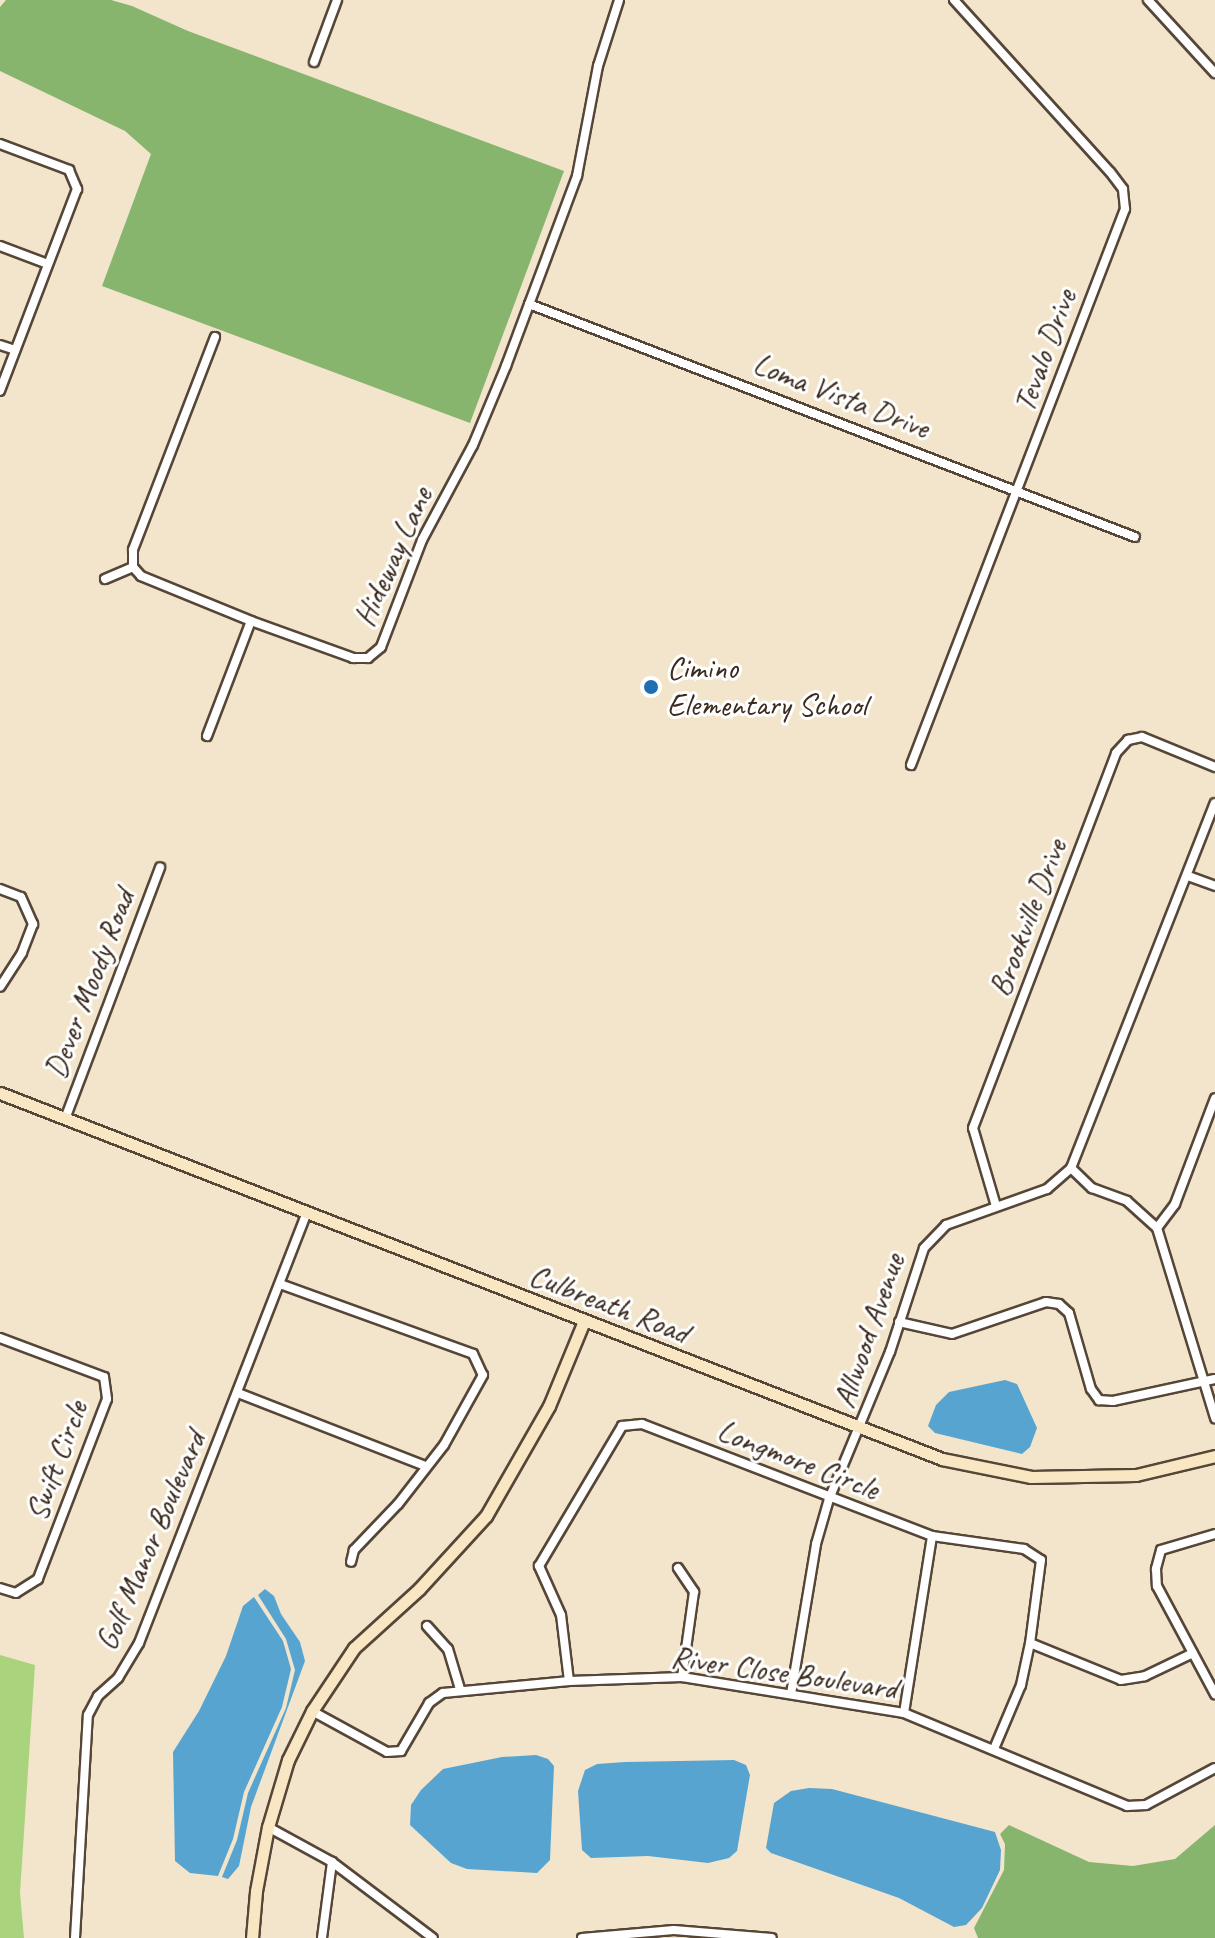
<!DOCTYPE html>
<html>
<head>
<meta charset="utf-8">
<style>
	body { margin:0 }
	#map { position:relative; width:1215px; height:1938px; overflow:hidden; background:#f2e5cb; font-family:Caveat,sans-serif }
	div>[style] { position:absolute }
	.green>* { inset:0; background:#aad37e }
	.forest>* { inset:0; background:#87b56d }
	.water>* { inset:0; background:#57a4d0 }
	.roads { filter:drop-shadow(2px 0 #564638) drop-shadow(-2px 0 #564638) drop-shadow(0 2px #564638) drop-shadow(0 -2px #564638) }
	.street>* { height:8px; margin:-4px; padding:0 4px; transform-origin:4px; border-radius:4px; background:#fff }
	.secondary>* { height:11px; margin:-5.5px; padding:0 5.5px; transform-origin:5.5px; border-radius:5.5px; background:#f9e7c3 }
	.dots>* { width:22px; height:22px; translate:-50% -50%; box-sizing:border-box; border:4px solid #fff; border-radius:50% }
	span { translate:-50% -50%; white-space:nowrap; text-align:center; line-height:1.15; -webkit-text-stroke:6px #fff; paint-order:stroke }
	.street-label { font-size:32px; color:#3b2a1e }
	.poi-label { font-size:32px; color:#3b2a1e }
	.left { translate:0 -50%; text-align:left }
</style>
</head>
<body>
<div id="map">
	<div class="green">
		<i style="clip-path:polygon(0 1655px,35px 1665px,20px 1893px,24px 1938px,0 1938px)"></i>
	</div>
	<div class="forest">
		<i style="clip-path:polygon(6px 0,111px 0,132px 6px,188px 31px,564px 171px,470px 423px,102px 286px,151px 154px,125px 131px,0 71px,0 7px)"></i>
		<i style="clip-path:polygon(1009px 1825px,1089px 1862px,1133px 1866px,1175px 1859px,1215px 1825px,1215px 1938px,978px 1938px,974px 1928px,1004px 1870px,1005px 1844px,1000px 1834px)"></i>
	</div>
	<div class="water">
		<i style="clip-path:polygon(1005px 1380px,1017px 1384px,1037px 1428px,1030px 1447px,1022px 1454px,935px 1433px,928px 1426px,936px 1405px,949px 1392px)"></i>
		<i style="clip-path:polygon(265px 1589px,274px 1596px,281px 1614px,300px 1642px,305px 1661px,251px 1807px,239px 1866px,228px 1879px,222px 1877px,237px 1840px,248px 1793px,286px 1708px,295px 1670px,286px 1639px,258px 1595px)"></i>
		<i style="clip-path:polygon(254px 1597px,283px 1641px,291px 1669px,282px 1707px,244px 1792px,233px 1839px,218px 1876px,190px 1873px,175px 1861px,173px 1752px,199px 1711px,226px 1656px,243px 1606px)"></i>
		<i style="clip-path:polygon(536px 1755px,548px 1759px,554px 1766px,550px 1860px,537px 1873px,467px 1869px,451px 1863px,410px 1825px,411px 1805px,421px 1790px,443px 1769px,502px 1757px)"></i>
		<i style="clip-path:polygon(734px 1760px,746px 1765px,750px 1775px,737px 1851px,729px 1858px,708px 1863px,648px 1856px,591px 1858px,582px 1850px,578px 1791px,585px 1770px,597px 1764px,625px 1762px)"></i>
		<i style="clip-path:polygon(809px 1788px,832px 1789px,995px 1832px,1001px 1850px,1000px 1870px,982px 1908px,966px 1925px,954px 1927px,899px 1898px,771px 1853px,766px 1848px,774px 1803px,791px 1791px)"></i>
	</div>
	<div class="roads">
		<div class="street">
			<i style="left:1148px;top:0;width:99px;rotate:47.5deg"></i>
			<i style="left:314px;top:62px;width:66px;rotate:-69.6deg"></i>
			<i style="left:0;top:144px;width:74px;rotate:20.6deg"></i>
			<i style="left:69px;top:170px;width:21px;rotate:67deg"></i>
			<i style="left:77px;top:189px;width:216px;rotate:110.9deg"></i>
			<i style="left:0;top:246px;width:51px;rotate:20.6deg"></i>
			<i style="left:529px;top:304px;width:649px;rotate:21.03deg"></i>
			<i style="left:215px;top:337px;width:228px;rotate:111.1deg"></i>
			<i style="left:133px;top:550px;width:17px;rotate:90deg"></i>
			<i style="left:133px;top:567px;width:12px;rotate:48deg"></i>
			<i style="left:141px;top:576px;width:119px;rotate:22.2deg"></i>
			<i style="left:251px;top:621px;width:109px;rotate:19.9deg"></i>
			<i style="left:353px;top:658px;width:15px"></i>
			<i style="left:368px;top:658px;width:17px;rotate:-40deg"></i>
			<i style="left:381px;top:647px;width:115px;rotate:-69deg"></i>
			<i style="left:422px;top:540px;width:108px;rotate:-61.8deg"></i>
			<i style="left:473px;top:445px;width:86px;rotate:-67.3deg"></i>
			<i style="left:506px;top:366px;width:203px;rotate:-69.5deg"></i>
			<i style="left:577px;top:176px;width:112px;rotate:-79.2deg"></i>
			<i style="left:598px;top:66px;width:69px;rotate:-72.3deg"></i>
			<i style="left:0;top:345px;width:16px;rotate:18deg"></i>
			<i style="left:105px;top:579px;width:30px;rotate:-23deg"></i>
			<i style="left:207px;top:736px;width:123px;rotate:-69.1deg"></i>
			<i style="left:911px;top:765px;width:596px;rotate:-68.95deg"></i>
			<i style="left:1125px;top:209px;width:20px;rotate:-96deg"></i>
			<i style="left:1123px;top:189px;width:21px;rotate:-127deg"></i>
			<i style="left:1110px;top:172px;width:232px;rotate:-132.2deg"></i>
			<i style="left:1188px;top:876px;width:29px;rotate:20deg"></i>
			<i style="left:0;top:889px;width:22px;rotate:21deg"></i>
			<i style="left:21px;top:897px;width:30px;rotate:66deg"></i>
			<i style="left:33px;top:924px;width:31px;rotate:111deg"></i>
			<i style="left:22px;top:953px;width:40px;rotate:122.9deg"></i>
			<i style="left:65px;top:1119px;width:269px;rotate:-69.3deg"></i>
			<i style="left:1071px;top:1168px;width:29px;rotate:44deg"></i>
			<i style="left:1092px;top:1188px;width:37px;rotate:20deg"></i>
			<i style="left:1127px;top:1201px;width:40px;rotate:42deg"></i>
			<i style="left:1157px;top:1228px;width:199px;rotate:73deg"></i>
			<i style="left:996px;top:1206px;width:81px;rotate:-106.4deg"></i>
			<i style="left:973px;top:1128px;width:401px;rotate:-69.1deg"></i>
			<i style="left:1116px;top:753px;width:18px;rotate:-47deg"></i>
			<i style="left:1128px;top:740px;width:14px;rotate:-12deg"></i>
			<i style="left:1142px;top:737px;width:79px;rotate:22.3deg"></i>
			<i style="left:1157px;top:1228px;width:30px;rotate:-53deg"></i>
			<i style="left:1175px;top:1204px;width:113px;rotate:-69.3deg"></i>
			<i style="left:280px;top:1284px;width:205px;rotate:19.9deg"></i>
			<i style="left:473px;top:1354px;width:23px;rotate:65deg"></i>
			<i style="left:483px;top:1375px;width:80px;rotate:119.1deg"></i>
			<i style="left:444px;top:1445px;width:75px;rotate:127.9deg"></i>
			<i style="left:398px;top:1504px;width:64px;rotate:133.7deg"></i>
			<i style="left:354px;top:1550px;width:12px;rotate:104deg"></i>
			<i style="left:899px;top:1322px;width:54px;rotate:12.8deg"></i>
			<i style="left:952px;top:1334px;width:99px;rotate:-18.8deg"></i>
			<i style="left:1046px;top:1302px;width:13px;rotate:9deg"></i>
			<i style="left:1059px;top:1304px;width:13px;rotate:42deg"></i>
			<i style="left:1069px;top:1313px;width:79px;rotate:73.9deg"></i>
			<i style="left:1091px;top:1389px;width:14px;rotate:54deg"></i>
			<i style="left:1099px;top:1400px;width:14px;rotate:4deg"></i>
			<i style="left:1113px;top:1401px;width:104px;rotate:-12.2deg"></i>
			<i style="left:0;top:1338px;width:111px;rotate:20.6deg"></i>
			<i style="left:104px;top:1377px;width:22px;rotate:82deg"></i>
			<i style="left:107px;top:1399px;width:193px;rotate:111deg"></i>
			<i style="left:38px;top:1579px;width:26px;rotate:148deg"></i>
			<i style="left:16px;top:1593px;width:17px;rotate:-163deg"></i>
			<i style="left:238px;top:1393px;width:201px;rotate:21.3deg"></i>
			<i style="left:1215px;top:1534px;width:56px;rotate:163.5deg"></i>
			<i style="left:1161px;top:1550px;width:20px;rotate:105deg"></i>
			<i style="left:1156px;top:1569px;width:17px;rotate:87deg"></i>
			<i style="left:1157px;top:1586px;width:123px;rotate:61.8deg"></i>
			<i style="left:678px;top:1568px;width:29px;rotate:56deg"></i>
			<i style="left:694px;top:1592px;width:86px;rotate:98deg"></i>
			<i style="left:427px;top:1626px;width:31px;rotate:48deg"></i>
			<i style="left:448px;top:1649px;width:42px;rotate:73.3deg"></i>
			<i style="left:1030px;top:1643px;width:98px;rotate:22.1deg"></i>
			<i style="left:1121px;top:1680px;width:24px;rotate:-9deg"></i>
			<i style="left:1145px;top:1676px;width:53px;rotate:-25.6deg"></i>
			<i style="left:569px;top:1681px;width:66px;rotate:-96.9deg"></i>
			<i style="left:561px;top:1615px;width:54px;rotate:-114.2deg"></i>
			<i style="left:539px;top:1566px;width:163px;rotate:-59.3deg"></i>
			<i style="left:622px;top:1426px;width:20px;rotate:-6deg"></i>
			<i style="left:642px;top:1424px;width:311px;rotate:21.1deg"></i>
			<i style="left:932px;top:1536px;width:93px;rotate:8deg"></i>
			<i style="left:1024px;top:1549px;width:20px;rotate:33deg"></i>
			<i style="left:1041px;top:1560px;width:84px;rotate:97.5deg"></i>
			<i style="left:1030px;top:1643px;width:43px;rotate:102.1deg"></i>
			<i style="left:1021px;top:1685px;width:69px;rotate:112.9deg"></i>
			<i style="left:791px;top:1694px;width:152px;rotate:-80.5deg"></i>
			<i style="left:816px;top:1544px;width:47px;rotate:-73.9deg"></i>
			<i style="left:829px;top:1499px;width:159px;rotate:-67.5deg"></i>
			<i style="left:890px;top:1352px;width:109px;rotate:-71.9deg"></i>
			<i style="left:924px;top:1248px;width:32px;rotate:-46deg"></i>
			<i style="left:946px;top:1225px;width:107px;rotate:-19.6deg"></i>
			<i style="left:1047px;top:1189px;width:32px;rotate:-41deg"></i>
			<i style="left:1071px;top:1168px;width:392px;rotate:-68.5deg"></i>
			<i style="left:312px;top:1711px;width:85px;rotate:28.7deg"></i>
			<i style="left:387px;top:1752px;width:14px;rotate:-4deg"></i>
			<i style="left:401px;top:1751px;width:56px;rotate:-59.7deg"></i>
			<i style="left:429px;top:1703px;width:17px;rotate:-36deg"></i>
			<i style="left:443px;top:1693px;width:127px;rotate:-5.4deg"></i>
			<i style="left:569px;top:1681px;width:113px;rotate:-2deg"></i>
			<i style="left:682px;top:1677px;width:225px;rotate:9.2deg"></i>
			<i style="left:904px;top:1713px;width:242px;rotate:22.6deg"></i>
			<i style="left:1127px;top:1806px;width:19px;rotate:-3deg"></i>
			<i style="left:1146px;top:1805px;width:78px;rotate:-28.2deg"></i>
			<i style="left:904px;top:1713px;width:179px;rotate:-81deg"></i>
			<i style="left:268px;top:1827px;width:73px;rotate:28.7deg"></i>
			<i style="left:332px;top:1862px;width:126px;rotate:37deg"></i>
			<i style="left:75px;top:1938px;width:223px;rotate:-86.7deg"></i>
			<i style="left:88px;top:1715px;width:21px;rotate:-62deg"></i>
			<i style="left:98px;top:1696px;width:27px;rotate:-42deg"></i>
			<i style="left:118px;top:1678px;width:41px;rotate:-59deg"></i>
			<i style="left:139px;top:1643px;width:462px;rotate:-68.7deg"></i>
			<i style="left:322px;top:1938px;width:77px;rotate:-82.5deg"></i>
			<i style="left:582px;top:1938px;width:92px;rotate:-5deg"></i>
			<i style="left:674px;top:1930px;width:98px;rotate:4.7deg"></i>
		</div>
		<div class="secondary">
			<i style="left:0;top:1093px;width:1011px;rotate:21.23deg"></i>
			<i style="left:942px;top:1459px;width:91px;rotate:11.4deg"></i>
			<i style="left:1031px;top:1477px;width:105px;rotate:-1.1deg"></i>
			<i style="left:1136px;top:1475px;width:81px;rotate:-13.5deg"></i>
			<i style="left:252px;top:1938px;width:47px;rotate:-85.1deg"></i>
			<i style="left:256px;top:1891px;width:65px;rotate:-79.4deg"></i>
			<i style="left:268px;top:1827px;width:70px;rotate:-73.4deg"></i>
			<i style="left:288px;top:1760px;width:55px;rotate:-63.9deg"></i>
			<i style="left:312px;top:1711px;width:76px;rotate:-56.3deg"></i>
			<i style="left:354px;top:1648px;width:88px;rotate:-42.2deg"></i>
			<i style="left:419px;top:1589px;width:99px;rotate:-47.5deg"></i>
			<i style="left:486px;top:1516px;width:127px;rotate:-60.2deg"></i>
			<i style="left:549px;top:1406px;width:92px;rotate:-67.6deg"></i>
		</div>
	</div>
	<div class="dots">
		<i style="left:651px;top:687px;background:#1f6fb2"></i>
	</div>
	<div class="street-label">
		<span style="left:1045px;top:351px;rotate:-70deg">Tevalo Drive</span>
		<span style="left:841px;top:396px;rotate:21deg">Loma Vista Drive</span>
		<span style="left:393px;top:557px;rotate:-66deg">Hideway Lane</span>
		<span style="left:1028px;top:918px;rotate:-69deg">Brookville Drive</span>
		<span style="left:90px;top:984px;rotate:-69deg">Dever Moody Road</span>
		<span style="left:609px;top:1304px;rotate:21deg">Culbreath Road</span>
		<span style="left:869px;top:1331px;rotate:-71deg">Allwood Avenue</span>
		<span style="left:798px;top:1460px;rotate:21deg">Longmore Circle</span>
		<span style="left:57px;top:1461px;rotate:-70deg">Swift Circle</span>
		<span style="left:151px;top:1541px;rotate:-67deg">Golf Manor Boulevard</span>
		<span style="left:784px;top:1673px;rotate:8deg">River Close Boulevard</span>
	</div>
	<div class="poi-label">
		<span class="left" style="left:667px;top:687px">Cimino<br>Elementary School</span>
	</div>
</div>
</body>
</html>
